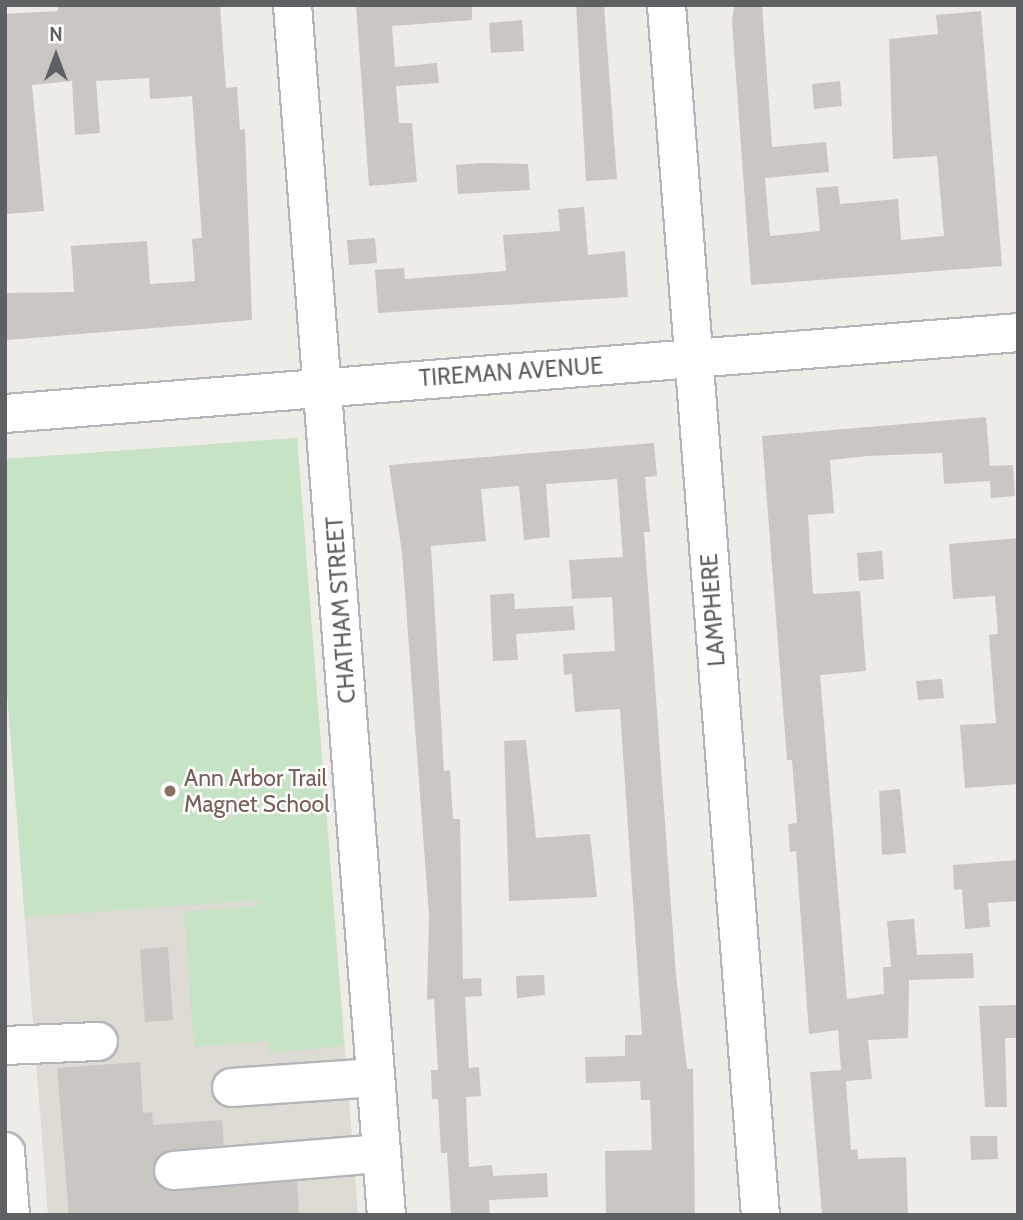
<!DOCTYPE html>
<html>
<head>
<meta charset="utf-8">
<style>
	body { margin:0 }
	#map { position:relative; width:1023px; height:1220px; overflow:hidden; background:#eeece6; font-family:Cabin,sans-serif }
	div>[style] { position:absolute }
	.education>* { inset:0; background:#dedbd4 }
	.green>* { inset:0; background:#c6e3c5 }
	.building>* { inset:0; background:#cac7c2 }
	.roads { filter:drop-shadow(2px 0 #b3b6b9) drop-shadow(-2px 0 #b3b6b9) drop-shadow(0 2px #b3b6b9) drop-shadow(0 -2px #b3b6b9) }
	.minor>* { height:37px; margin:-18.5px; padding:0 18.5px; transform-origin:18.5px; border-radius:18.5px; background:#fff }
	.dots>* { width:19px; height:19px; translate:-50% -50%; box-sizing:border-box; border:4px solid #fff; border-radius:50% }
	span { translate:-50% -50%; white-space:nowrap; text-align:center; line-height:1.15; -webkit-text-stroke:5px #fff; paint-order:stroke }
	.street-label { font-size:23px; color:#5e6164 }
	.education-label { font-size:23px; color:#785e54 }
	.left { translate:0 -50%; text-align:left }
	.frame { position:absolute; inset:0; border:7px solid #5e6164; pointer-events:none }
	.north { position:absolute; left:21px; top:21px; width:70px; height:70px; -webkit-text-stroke:5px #fff; paint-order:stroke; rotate:0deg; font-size:19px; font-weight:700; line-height:28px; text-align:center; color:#5e6164 }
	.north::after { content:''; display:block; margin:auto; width:24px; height:32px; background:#5e6164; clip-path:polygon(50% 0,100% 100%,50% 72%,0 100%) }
</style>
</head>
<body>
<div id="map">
	<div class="education">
		<i style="clip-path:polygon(297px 438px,358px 1215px,48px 1215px,5px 666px,5px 459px)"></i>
	</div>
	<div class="green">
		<i style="clip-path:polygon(297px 438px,344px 1046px,269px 1053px,268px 1041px,194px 1047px,184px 912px,257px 906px,258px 911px,258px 900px,25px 917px,5px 666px,5px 459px)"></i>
	</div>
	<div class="building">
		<i style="clip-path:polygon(57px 5px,220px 5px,226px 88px,237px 87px,240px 130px,245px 129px,252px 320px,7px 340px,5px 293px,74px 292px,71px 246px,147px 241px,150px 284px,195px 281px,192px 239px,202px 238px,192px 96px,150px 99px,149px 78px,96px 81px,100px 133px,75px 135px,72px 81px,32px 85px,44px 211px,7px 214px,5px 14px,58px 11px)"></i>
		<i style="clip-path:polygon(356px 5px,472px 5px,472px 20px,392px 26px,395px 67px,437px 63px,439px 83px,396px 86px,399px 123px,412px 123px,417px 182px,369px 186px)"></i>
		<i style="clip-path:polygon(576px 5px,604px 5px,617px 179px,586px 181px)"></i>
		<i style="clip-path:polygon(762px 5px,772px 147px,826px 142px,829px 172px,765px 178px,770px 236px,820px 231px,816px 188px,838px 186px,840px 204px,898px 199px,901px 240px,944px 236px,937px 156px,893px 159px,889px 39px,938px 34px,936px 15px,981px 11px,1002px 266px,751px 285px,732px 21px,734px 7px)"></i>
		<i style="clip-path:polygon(522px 20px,524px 51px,491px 53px,489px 23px)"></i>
		<i style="clip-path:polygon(840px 81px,842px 106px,814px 109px,812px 84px)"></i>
		<i style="clip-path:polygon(482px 163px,528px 164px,530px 190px,458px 194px,456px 165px)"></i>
		<i style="clip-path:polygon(584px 207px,588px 255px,625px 251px,628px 297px,378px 313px,375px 270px,404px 268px,405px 279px,506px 271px,503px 235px,560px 231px,558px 209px)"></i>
		<i style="clip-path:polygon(375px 238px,377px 263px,349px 265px,347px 240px)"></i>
		<i style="clip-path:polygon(986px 417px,990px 466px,1013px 465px,1015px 496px,991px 498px,990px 481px,944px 484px,942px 453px,868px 456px,830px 460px,834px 513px,808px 515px,813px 594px,860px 591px,866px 671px,820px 675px,847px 999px,884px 994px,883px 967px,891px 967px,887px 921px,914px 919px,917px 955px,973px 953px,974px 978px,909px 980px,908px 1038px,868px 1040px,872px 1079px,846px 1081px,851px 1150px,857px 1149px,858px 1159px,906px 1157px,908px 1215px,822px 1215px,810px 1072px,841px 1070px,838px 1030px,809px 1034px,796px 851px,790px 852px,788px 824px,797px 823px,792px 760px,787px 760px,762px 436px)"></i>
		<i style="clip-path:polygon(654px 443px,657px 476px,645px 477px,650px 532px,644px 532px,676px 975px,687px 1069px,693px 1069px,695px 1215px,606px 1214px,605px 1151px,652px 1150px,650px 1100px,641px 1100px,640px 1081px,586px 1083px,585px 1057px,625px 1056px,625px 1035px,642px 1035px,620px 709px,575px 712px,572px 674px,564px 675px,563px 654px,615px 651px,612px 597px,572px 599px,569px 560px,623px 557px,617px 479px,546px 484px,550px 537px,524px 540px,519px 486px,481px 489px,486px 541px,431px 546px,444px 771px,450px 770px,453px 819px,460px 819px,463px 979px,481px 978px,482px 996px,465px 997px,469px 1068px,479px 1067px,481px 1096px,466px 1097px,469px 1167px,492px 1165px,493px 1176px,547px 1173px,548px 1197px,489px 1200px,490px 1215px,451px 1215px,447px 1153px,441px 1153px,438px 1099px,432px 1099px,431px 1070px,438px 1070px,434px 999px,427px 1000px,429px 915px,402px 553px,389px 465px)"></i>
		<i style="clip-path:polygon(1018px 538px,1018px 784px,965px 788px,960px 725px,996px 723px,989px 635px,998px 634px,995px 596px,953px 599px,949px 544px)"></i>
		<i style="clip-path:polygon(882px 551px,884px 579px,859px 581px,857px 553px)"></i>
		<i style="clip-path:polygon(514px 593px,515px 609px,573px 606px,575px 630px,516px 634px,518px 660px,493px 661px,490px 595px)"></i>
		<i style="clip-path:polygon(942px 679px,944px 698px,918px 700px,916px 681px)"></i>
		<i style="clip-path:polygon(526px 740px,536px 838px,590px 834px,597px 897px,509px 901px,504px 741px)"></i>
		<i style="clip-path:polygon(900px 789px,906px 853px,882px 855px,879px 791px)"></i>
		<i style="clip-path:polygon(1018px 860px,1018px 901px,988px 903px,990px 927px,965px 929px,962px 889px,954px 890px,953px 865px)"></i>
		<i style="clip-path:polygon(168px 947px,173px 1020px,145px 1022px,140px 949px)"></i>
		<i style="clip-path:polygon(544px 975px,545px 995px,517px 998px,516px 976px)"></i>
		<i style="clip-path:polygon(1018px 1005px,1018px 1038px,1005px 1038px,1007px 1107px,985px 1107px,979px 1006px)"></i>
		<i style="clip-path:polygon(140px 1062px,143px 1113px,152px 1112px,153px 1125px,222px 1120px,224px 1145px,162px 1152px,154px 1162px,156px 1182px,175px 1191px,297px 1181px,299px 1215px,69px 1215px,57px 1068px)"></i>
		<i style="clip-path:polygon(970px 1136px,997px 1136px,998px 1159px,971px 1160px)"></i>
	</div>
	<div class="roads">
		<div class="minor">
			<i style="left:292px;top:5px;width:1214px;rotate:85.56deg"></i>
			<i style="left:666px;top:5px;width:1214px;rotate:85.56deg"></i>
			<i style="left:5px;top:413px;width:1016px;rotate:-4.57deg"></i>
			<i style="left:5px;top:1045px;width:93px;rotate:-2.5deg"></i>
			<i style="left:231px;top:1087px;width:144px;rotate:-4deg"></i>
			<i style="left:5px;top:1151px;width:64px;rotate:85.5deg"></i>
			<i style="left:173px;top:1170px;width:209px;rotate:-4.7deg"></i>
		</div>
	</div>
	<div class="dots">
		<i style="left:170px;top:791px;background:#8d6e63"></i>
	</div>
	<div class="street-label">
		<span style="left:511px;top:372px;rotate:-4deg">TIREMAN AVENUE</span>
		<span style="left:341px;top:610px;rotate:-94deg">CHATHAM STREET</span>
		<span style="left:713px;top:610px;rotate:-94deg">LAMPHERE</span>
	</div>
	<div class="education-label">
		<span class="left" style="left:184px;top:791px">Ann Arbor Trail<br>Magnet School</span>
	</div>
	<div class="frame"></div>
	<div class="north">N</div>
</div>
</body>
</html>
